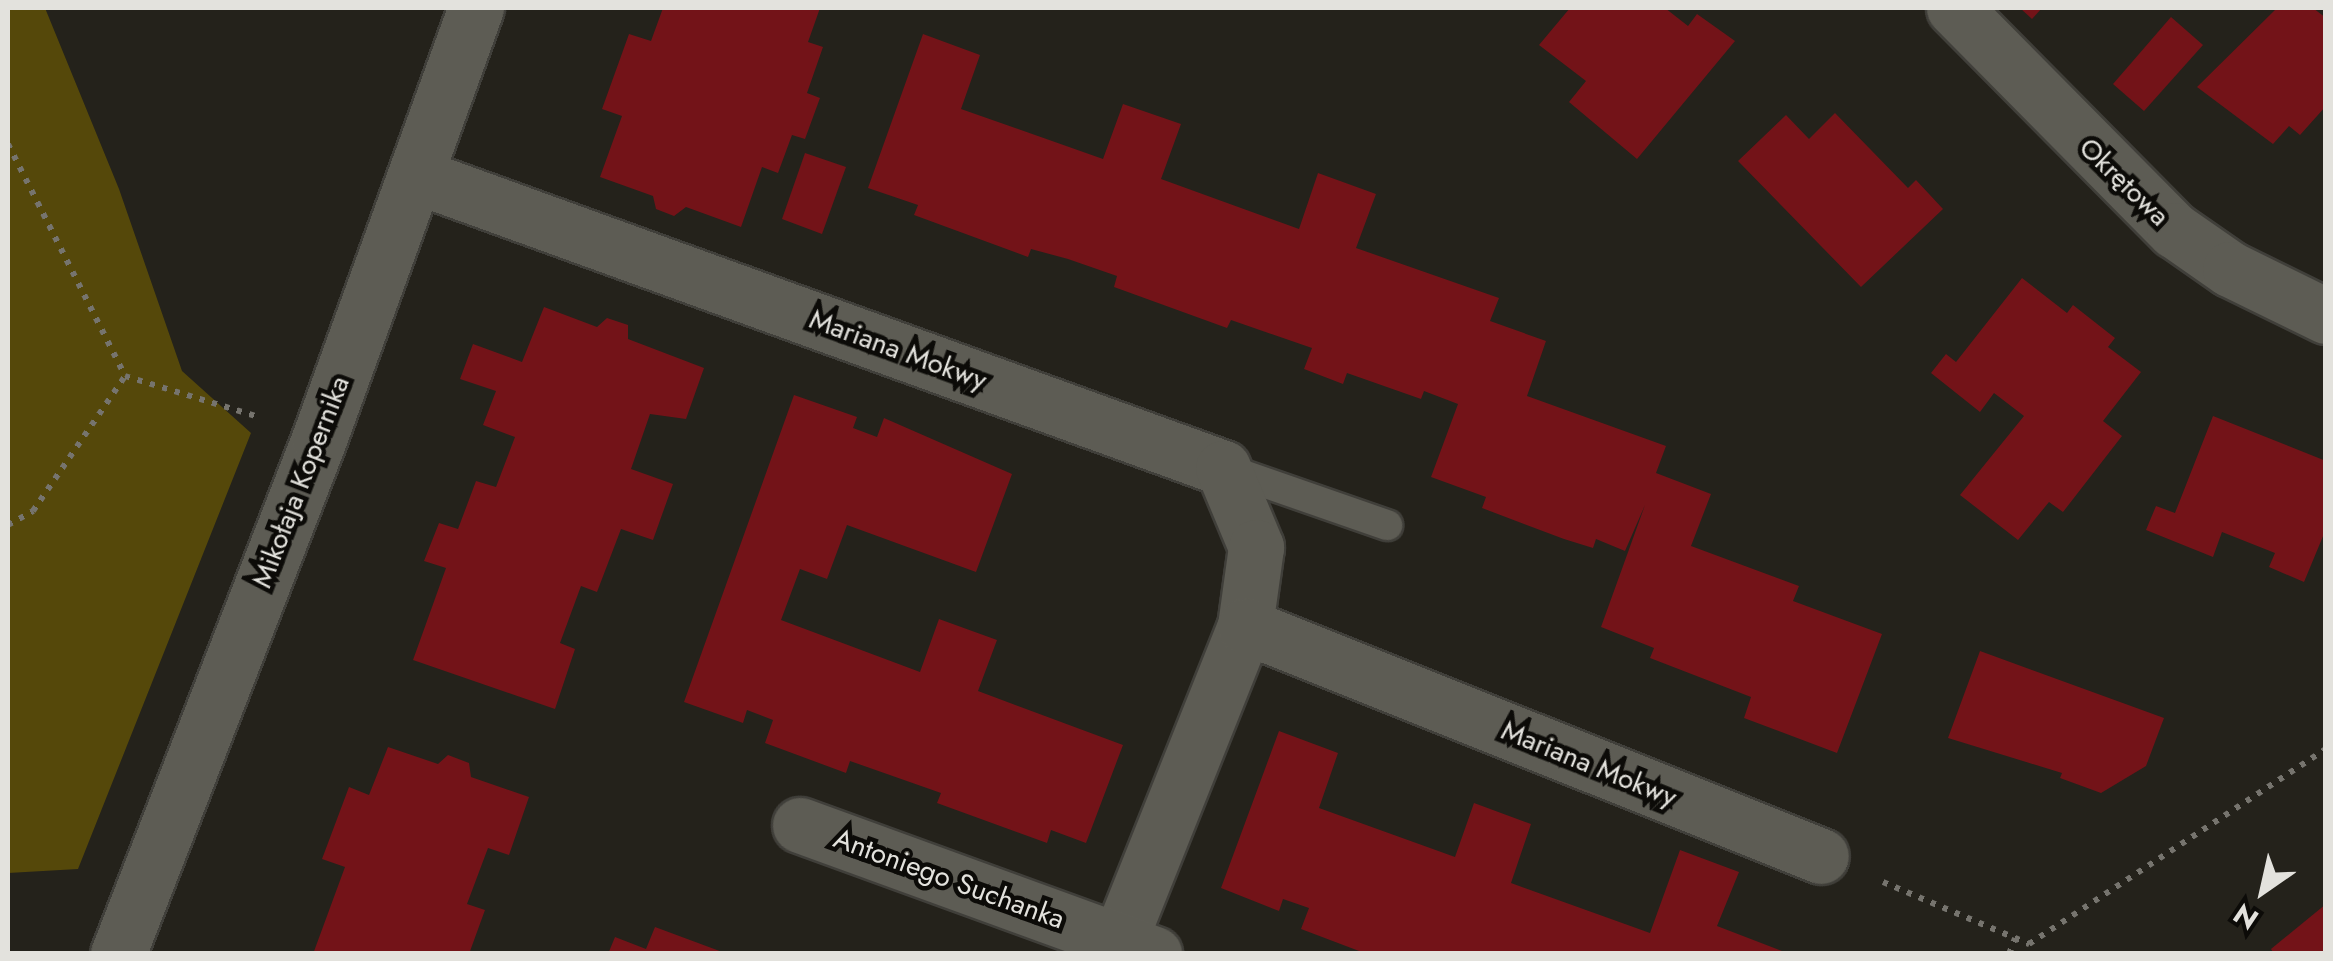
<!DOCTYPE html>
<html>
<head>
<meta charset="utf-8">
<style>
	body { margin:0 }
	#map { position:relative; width:2333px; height:961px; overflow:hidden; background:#24221b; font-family:Jost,sans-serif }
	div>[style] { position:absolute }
	.forest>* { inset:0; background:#55480a }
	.building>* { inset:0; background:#731318 }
	.path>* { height:6px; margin-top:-3px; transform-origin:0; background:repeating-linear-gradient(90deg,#76746e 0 5px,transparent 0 13px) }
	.roads { filter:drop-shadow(2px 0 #403f3a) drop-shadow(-2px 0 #403f3a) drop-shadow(0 2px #403f3a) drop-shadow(0 -2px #403f3a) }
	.service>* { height:30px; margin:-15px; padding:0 15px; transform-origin:15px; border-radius:15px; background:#5d5c54 }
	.minor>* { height:55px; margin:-27.5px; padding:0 27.5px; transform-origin:27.5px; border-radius:27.5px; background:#5d5c54 }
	span { translate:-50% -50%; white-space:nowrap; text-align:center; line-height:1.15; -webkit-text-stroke:9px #0c0b08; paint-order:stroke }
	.street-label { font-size:28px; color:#e3e2dd }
	.frame { position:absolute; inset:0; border:10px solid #e3e2dd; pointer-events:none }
	.north { position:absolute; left:2213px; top:841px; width:100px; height:100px; -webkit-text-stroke:8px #0c0b08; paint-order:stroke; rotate:214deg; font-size:28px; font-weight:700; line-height:40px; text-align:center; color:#e3e2dd }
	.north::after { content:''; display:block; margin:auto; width:35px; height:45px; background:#e3e2dd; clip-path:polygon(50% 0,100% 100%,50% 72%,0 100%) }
</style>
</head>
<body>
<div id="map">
	<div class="forest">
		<i style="clip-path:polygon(8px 8px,45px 8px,119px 189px,182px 371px,251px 433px,78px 869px,8px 873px)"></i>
	</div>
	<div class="building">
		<i style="clip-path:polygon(663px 8px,820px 8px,808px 42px,823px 47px,807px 93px,820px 98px,805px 139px,792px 135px,778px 173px,762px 167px,741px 227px,686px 207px,674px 216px,656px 209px,653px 196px,600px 177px,622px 116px,602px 109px,629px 34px,651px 41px)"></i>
		<i style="clip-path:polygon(1570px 8px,1665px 8px,1688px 26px,1697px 14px,1735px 41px,1637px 159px,1569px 102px,1586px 81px,1539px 45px)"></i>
		<i style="clip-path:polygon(2020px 8px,2042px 8px,2032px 19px)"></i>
		<i style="clip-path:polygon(2277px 8px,2313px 8px,2326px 18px,2326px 106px,2300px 135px,2289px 126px,2273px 144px,2197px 87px)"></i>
		<i style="clip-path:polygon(2171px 17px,2203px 45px,2144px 111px,2113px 84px)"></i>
		<i style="clip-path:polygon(923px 34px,980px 55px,961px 109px,1103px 159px,1123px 104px,1181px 124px,1161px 179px,1299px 229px,1318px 173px,1376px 194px,1356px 248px,1499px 298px,1490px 321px,1546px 341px,1527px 396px,1666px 446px,1656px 473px,1711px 494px,1691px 546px,1799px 586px,1793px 601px,1882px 634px,1837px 753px,1744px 718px,1751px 697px,1650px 658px,1654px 648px,1601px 627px,1645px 505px,1625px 551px,1596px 539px,1593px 548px,1564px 539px,1482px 508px,1486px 497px,1431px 477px,1458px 404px,1424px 391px,1421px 399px,1347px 373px,1343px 384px,1304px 369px,1312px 348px,1231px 320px,1227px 328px,1114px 287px,1117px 276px,1068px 259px,1031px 249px,1028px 257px,914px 215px,918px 205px,868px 188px)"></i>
		<i style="clip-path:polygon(1835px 113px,1908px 188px,1916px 180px,1943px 209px,1861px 287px,1738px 161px,1786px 115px,1809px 139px)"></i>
		<i style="clip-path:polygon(805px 153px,846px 167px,822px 234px,782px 219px)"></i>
		<i style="clip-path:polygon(2022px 278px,2067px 313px,2073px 305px,2115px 338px,2108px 347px,2141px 372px,2103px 421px,2122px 436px,2063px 512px,2049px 502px,2018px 540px,1960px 495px,2024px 416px,1994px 393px,1980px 412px,1931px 373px,1946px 354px,1956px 362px)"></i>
		<i style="clip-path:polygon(544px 307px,597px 327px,607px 318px,628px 325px,628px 339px,704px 368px,686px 419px,650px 414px,631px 469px,673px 484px,653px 540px,621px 529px,597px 592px,581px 586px,560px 643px,575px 649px,555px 709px,413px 660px,446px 568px,424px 561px,439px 523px,458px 529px,476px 481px,496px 487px,515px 437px,483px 425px,496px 391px,460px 379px,473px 344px,522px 362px)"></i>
		<i style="clip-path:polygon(794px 395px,857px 417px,853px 428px,877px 437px,884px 418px,1012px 474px,976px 572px,847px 525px,827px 579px,800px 569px,781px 620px,920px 672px,939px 619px,997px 640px,978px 691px,1123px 745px,1086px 843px,1051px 830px,1047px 843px,937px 803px,941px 793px,850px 761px,846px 773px,765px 743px,773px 720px,747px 710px,743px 723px,684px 702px)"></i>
		<i style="clip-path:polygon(2213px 416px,2326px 461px,2326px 529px,2304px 582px,2269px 567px,2275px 553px,2222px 532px,2213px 557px,2146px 530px,2156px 506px,2175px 513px)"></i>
		<i style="clip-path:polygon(1980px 651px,2164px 718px,2146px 766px,2101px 793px,2060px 778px,2062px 773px,1948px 738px)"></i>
		<i style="clip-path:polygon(1279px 731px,1338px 753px,1319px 808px,1455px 857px,1474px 803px,1531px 824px,1511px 883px,1650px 933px,1680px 850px,1739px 872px,1717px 926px,1790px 954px,1367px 954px,1301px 929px,1309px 908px,1283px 899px,1279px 911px,1221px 888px)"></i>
		<i style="clip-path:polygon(388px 747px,438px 764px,448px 755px,469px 763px,471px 777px,529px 797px,509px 855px,488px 848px,467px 904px,485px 910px,469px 954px,313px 954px,345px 867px,322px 859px,349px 787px,369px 795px)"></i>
		<i style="clip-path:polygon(2326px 904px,2326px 954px,2274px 954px,2271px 949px)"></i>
		<i style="clip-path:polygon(655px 927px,725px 953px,725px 954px,608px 954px,615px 937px,646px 949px)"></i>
	</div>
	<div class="path">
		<i style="left:8px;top:144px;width:260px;rotate:63.2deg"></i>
		<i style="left:125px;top:376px;width:137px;rotate:17deg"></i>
		<i style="left:8px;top:525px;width:29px;rotate:-29deg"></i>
		<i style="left:33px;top:511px;width:163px;rotate:-55.7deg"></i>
		<i style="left:1883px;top:882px;width:159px;rotate:23deg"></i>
		<i style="left:2029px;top:944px;width:355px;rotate:-33.3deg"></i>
		<i style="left:2009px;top:954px;width:17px;rotate:-69deg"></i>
	</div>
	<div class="roads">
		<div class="service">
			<i style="left:1223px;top:468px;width:174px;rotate:19.2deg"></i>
		</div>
		<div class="minor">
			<i style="left:1954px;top:8px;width:313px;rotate:45.3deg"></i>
			<i style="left:2174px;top:230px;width:68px;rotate:34.9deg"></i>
			<i style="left:2230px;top:269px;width:107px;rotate:26.1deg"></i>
			<i style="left:417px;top:176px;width:857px;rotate:19.91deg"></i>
			<i style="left:1223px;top:468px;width:86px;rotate:67.3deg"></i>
			<i style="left:1256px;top:547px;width:80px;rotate:97.9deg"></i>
			<i style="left:1245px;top:626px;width:353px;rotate:111.8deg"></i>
			<i style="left:1245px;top:626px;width:620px;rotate:21.77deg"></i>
			<i style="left:800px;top:825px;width:377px;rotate:20deg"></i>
			<i style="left:118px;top:954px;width:553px;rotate:-68.68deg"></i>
			<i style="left:319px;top:439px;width:459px;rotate:-70deg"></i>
		</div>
	</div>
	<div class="street-label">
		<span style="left:2124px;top:182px;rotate:44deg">Okrętowa</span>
		<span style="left:898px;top:350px;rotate:20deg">Mariana Mokwy</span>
		<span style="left:301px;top:482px;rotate:-69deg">Mikołaja Kopernika</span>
		<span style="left:1589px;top:764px;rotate:22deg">Mariana Mokwy</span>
		<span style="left:949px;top:879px;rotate:20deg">Antoniego Suchanka</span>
	</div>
	<div class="frame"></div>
	<div class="north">N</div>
</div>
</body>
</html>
